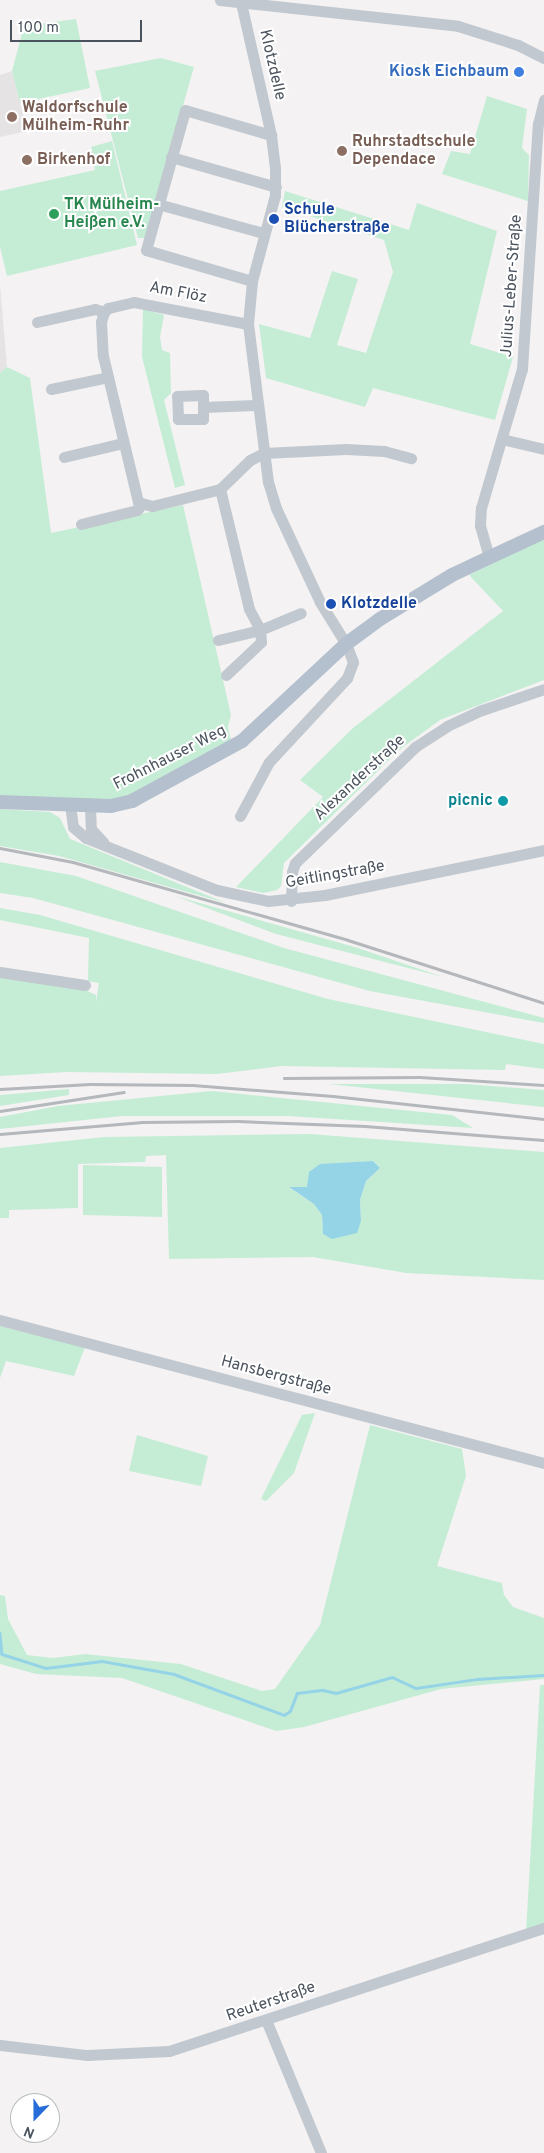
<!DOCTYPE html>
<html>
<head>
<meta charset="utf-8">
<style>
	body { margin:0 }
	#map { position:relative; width:544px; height:2153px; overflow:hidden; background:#f4f2f2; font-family:Overpass,sans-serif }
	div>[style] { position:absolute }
	.education>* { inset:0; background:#e5e3e3 }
	.green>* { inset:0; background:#c5edd6 }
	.water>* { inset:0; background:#95d3e7 }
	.stream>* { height:2.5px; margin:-1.25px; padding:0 1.25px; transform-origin:1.25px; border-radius:1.25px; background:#95d3e7 }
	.minor>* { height:11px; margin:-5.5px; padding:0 5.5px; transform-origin:5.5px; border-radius:5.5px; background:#c1c8cf }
	.major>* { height:14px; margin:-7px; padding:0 7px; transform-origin:7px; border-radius:7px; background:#b4c0ce }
	.rail>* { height:2.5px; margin:-1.25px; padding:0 1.25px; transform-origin:1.25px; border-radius:1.25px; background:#b4b7bb }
	.dots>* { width:14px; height:14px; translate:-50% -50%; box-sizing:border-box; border:2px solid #fff; border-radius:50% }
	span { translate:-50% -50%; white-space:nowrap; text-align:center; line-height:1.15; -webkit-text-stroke:4px #fff; paint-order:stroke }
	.street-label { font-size:16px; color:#4b545e }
	.shop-label { font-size:16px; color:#366cbe; font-weight:700 }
	.right { translate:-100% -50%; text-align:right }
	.education-label { font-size:16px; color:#785e54; font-weight:700 }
	.left { translate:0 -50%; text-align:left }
	.leisure-label { font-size:16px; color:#27864d; font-weight:700 }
	.transit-label { font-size:16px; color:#164399; font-weight:700 }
	.culture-label { font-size:16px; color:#0d838f; font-weight:700 }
	.north { position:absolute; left:10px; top:2093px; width:50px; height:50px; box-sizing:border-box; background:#fff; border:1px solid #b7bbbf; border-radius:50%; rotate:202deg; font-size:14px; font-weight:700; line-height:20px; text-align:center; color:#4b545e }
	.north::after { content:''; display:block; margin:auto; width:18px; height:22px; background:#276dd9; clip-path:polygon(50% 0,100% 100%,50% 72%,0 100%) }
	.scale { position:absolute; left:10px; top:20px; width:132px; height:22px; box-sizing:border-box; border:2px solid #4b545e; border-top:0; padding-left:6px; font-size:15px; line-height:18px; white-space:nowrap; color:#4b545e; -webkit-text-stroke:4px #fff; paint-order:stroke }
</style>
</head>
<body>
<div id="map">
	<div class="education">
		<i style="clip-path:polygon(12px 71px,27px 131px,0 137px,0 75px)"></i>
		<i style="clip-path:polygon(0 285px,7px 367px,0 373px)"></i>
	</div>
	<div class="green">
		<i style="clip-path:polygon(76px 19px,90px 88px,20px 103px,12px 71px,24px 26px)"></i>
		<i style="clip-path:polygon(161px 58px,194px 67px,145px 238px,138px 238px,95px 71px)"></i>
		<i style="clip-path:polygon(487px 96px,527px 109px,522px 148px,529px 155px,528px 201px,442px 174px,451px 151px,470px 154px)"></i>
		<i style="clip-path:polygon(112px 141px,137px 245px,7px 276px,0 247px,0 191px,95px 170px,91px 147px)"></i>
		<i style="clip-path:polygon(285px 191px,409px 230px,417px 203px,497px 231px,470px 344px,513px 357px,495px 420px,373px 388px,365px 407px,266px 378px,259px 324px,310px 338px,332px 271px,358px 279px,337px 345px,366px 353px,393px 272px,384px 240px,282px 207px)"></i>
		<i style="clip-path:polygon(143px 309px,164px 315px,160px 337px,162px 350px,170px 353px,171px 393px,164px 400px,185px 485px,175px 488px,142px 357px)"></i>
		<i style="clip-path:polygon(7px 367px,30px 378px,51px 533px,183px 505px,231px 715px,228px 727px,231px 740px,132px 794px,107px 802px,0 803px,0 373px)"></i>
		<i style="clip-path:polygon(544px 538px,544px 680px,440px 720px,399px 750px,284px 863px,281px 886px,277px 890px,263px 893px,236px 887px,323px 797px,300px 780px,353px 728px,503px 611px,469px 575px)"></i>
		<i style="clip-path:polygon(0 809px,50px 812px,60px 818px,70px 839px,226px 903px,59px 856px,0 846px)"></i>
		<i style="clip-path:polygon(0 862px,76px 876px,284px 948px,544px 1018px,544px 1023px,370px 991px,33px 898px,0 893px)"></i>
		<i style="clip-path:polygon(175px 896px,358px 948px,443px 977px,276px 934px)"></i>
		<i style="clip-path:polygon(0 908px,40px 915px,328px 999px,544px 1044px,544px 1069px,506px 1064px,505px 1070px,281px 1066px,217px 1074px,67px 1072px,0 1076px,0 975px,81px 988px,96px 995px,96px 1002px,99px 983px,88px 981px,89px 938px,0 920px)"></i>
		<i style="clip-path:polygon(329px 1084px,466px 1084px,544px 1090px,544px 1107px)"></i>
		<i style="clip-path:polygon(69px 1089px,69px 1095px,0 1106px,0 1095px)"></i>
		<i style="clip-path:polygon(212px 1091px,452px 1115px,473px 1128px,288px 1116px,122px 1116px,0 1129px,0 1117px,58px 1106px)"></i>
		<i style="clip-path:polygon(evenodd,310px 1134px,544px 1152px,544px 1280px,406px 1273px,313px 1257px,169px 1259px,166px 1155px,146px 1156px,145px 1162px,78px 1164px,78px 1208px,9px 1210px,9px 1218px,0 1218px,0 1148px,104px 1137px,310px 1134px,373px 1161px,380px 1168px,366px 1181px,360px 1200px,361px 1221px,323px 1234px,322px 1215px,314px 1204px,290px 1188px,307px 1187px,320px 1165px,373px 1161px)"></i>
		<i style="clip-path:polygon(83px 1165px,162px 1167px,162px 1217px,83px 1215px)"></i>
		<i style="clip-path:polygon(0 1326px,85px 1347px,74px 1376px,6px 1361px,0 1378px)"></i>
		<i style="clip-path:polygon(315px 1413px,294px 1473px,266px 1501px,261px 1499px,302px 1415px)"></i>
		<i style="clip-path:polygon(370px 1425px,462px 1449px,466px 1476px,437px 1566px,502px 1583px,504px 1595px,513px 1607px,544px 1618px,544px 1679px,441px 1689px,304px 1727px,276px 1731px,122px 1678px,36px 1674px,0 1664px,0 1595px,5px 1596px,8px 1619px,27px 1655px,53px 1658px,85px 1654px,181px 1664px,262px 1691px,275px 1689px,320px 1625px)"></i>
		<i style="clip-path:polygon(137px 1435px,208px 1456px,201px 1486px,129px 1471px)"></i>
		<i style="clip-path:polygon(540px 1685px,544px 1685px,544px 1924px,526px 1933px)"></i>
	</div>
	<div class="water">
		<i style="clip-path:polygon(373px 1161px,380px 1168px,366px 1181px,360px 1200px,361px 1221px,357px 1233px,332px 1239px,323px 1234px,322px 1215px,314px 1204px,289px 1187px,307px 1187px,309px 1172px,320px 1164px)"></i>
	</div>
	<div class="stream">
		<i style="left:0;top:1633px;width:21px;rotate:85deg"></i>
		<i style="left:2px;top:1654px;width:46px;rotate:17.7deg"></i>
		<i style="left:46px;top:1668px;width:56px;rotate:-7.1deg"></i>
		<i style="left:102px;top:1661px;width:73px;rotate:10.2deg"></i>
		<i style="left:174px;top:1674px;width:117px;rotate:20.4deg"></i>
		<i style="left:284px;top:1715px;width:7px;rotate:-34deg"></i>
		<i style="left:290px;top:1711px;width:19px;rotate:-69deg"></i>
		<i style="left:297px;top:1693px;width:26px;rotate:-7deg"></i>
		<i style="left:323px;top:1690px;width:13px;rotate:13deg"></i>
		<i style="left:336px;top:1693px;width:58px;rotate:-15.9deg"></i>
		<i style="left:392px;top:1677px;width:26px;rotate:25deg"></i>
		<i style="left:416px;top:1688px;width:62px;rotate:-8.4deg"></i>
		<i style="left:477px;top:1679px;width:67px;rotate:-3.4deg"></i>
	</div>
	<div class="minor">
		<i style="left:220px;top:0;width:239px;rotate:6.2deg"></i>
		<i style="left:458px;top:26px;width:63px;rotate:17.6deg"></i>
		<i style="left:518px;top:45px;width:29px;rotate:27deg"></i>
		<i style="left:171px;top:157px;width:109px;rotate:15.9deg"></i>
		<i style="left:158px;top:204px;width:109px;rotate:15.4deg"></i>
		<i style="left:252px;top:281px;width:110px;rotate:-163.7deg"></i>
		<i style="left:146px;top:250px;width:145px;rotate:-74.4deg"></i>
		<i style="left:185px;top:110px;width:90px;rotate:16.2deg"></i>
		<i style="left:37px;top:322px;width:59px;rotate:-12.6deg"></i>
		<i style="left:95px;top:309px;width:9px;rotate:18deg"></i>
		<i style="left:248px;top:324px;width:116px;rotate:-169.1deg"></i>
		<i style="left:134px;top:302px;width:27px;rotate:167deg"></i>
		<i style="left:108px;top:308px;width:6px;rotate:135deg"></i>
		<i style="left:104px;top:312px;width:10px;rotate:107deg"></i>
		<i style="left:101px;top:322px;width:34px;rotate:87deg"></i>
		<i style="left:103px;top:356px;width:150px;rotate:76.5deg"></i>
		<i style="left:138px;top:502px;width:15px;rotate:16deg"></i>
		<i style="left:152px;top:506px;width:70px;rotate:-14deg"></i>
		<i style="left:220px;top:489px;width:42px;rotate:-44deg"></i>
		<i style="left:250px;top:460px;width:16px;rotate:-27deg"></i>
		<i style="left:264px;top:453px;width:82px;rotate:-2.8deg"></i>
		<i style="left:346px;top:449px;width:38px;rotate:3deg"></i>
		<i style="left:384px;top:451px;width:28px;rotate:15deg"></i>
		<i style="left:51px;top:389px;width:58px;rotate:-11.9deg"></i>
		<i style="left:203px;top:407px;width:12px;rotate:90deg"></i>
		<i style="left:203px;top:419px;width:25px;rotate:180deg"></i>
		<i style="left:178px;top:419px;width:23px;rotate:-92deg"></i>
		<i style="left:177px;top:396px;width:26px;rotate:-2deg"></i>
		<i style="left:203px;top:395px;width:12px;rotate:90deg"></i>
		<i style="left:203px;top:407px;width:54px;rotate:-2.1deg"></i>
		<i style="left:502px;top:439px;width:43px;rotate:13.4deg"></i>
		<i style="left:64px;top:457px;width:61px;rotate:-13.3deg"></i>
		<i style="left:220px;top:489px;width:123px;rotate:76.4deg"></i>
		<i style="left:249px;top:609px;width:24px;rotate:62deg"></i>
		<i style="left:260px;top:630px;width:12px;rotate:85deg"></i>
		<i style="left:261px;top:642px;width:48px;rotate:136.7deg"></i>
		<i style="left:81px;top:524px;width:58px;rotate:-14deg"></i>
		<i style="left:137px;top:510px;width:8px;rotate:-50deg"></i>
		<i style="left:489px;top:557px;width:33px;rotate:-106deg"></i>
		<i style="left:480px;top:525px;width:17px;rotate:-87deg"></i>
		<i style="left:481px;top:508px;width:145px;rotate:-73.6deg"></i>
		<i style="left:522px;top:369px;width:246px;rotate:-86.3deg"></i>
		<i style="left:538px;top:124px;width:25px;rotate:-76deg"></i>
		<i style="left:218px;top:640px;width:43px;rotate:-13.4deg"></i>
		<i style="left:260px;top:630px;width:44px;rotate:-22.5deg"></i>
		<i style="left:70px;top:805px;width:22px;rotate:82deg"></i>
		<i style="left:73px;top:827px;width:17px;rotate:40deg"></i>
		<i style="left:86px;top:838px;width:141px;rotate:21.7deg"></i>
		<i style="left:217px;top:890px;width:52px;rotate:12.2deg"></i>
		<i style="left:268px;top:901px;width:57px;rotate:-6deg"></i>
		<i style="left:325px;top:895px;width:224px;rotate:-11.6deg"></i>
		<i style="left:90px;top:806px;width:23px;rotate:88deg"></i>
		<i style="left:91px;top:829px;width:18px;rotate:47deg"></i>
		<i style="left:240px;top:816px;width:61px;rotate:-61.8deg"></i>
		<i style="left:269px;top:762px;width:115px;rotate:-47.1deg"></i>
		<i style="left:347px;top:678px;width:17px;rotate:-69deg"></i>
		<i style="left:353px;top:662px;width:19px;rotate:-111deg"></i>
		<i style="left:346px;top:644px;width:49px;rotate:-121.8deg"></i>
		<i style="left:320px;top:602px;width:104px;rotate:-115.1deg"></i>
		<i style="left:276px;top:508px;width:27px;rotate:-107deg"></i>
		<i style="left:268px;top:482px;width:159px;rotate:-97.2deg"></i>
		<i style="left:248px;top:324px;width:43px;rotate:-84.7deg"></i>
		<i style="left:252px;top:281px;width:89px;rotate:-75deg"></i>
		<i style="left:275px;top:195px;width:27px;rotate:-90deg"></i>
		<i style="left:275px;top:168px;width:33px;rotate:-97deg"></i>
		<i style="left:271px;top:135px;width:135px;rotate:-102.8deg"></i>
		<i style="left:291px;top:901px;width:29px;rotate:-88deg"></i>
		<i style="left:292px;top:872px;width:9px;rotate:-72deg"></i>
		<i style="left:295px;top:863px;width:167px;rotate:-44deg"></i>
		<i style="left:415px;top:747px;width:38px;rotate:-33deg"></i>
		<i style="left:447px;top:726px;width:38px;rotate:-25deg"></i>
		<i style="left:482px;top:710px;width:65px;rotate:-18.7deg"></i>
		<i style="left:0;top:972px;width:86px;rotate:8.7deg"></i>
		<i style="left:0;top:1320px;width:562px;rotate:14.73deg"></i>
		<i style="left:266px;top:2020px;width:144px;rotate:67.5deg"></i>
		<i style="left:0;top:2045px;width:88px;rotate:6.6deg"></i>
		<i style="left:87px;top:2055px;width:82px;rotate:-2.8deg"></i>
		<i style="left:169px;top:2051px;width:395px;rotate:-18.2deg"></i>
	</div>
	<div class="major">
		<i style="left:0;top:802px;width:111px;rotate:2.1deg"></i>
		<i style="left:111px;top:806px;width:22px;rotate:-13deg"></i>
		<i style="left:132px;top:801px;width:125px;rotate:-28.6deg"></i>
		<i style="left:242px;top:741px;width:142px;rotate:-43deg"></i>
		<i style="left:346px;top:644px;width:42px;rotate:-36.3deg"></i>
		<i style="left:380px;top:619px;width:84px;rotate:-31.4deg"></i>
		<i style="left:452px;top:575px;width:102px;rotate:-25.1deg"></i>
	</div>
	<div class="rail">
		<i style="left:0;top:848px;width:74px;rotate:10.9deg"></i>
		<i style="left:73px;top:862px;width:286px;rotate:15.8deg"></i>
		<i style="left:348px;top:940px;width:206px;rotate:17.8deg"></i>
		<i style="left:284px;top:1078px;width:136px;rotate:-0.4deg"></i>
		<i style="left:420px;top:1077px;width:124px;rotate:3.7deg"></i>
		<i style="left:0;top:1089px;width:90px;rotate:-3.2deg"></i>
		<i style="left:90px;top:1084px;width:103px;rotate:0.6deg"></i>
		<i style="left:193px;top:1085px;width:140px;rotate:4.5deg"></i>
		<i style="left:333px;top:1096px;width:212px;rotate:6.2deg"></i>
		<i style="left:0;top:1111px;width:125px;rotate:-8.7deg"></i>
		<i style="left:0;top:1134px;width:143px;rotate:-4.8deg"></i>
		<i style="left:142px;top:1122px;width:96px;rotate:-0.6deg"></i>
		<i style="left:238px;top:1121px;width:127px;rotate:2.3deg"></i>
		<i style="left:365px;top:1126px;width:180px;rotate:4.5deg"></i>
	</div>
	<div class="dots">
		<i style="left:519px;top:72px;background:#3f7fe0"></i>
		<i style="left:12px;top:117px;background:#8d6e63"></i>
		<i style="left:342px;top:151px;background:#8d6e63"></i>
		<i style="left:27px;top:160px;background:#8d6e63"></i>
		<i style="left:54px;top:214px;background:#2e9e5b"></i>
		<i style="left:274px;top:219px;background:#1a4fb4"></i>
		<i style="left:331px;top:604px;background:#1a4fb4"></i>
		<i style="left:503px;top:801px;background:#0f9aa8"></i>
	</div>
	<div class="street-label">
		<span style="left:272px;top:65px;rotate:77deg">Klotzdelle</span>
		<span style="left:512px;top:286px;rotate:-86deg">Julius-Leber-Straße</span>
		<span style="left:178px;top:293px;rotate:11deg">Am Flöz</span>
		<span style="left:170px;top:758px;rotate:-27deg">Frohnhauser Weg</span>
		<span style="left:360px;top:778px;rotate:-43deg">Alexanderstraße</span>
		<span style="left:335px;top:875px;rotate:-10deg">Geitlingstraße</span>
		<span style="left:276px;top:1376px;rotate:15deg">Hansbergstraße</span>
		<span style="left:271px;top:2002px;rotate:-19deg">Reuterstraße</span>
	</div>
	<div class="shop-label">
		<span class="right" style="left:509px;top:72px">Kiosk Eichbaum</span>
	</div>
	<div class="education-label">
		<span class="left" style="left:22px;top:117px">Waldorfschule<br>Mülheim-Ruhr</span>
		<span class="left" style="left:352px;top:151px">Ruhrstadtschule<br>Dependace</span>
		<span class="left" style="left:37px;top:160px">Birkenhof</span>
	</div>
	<div class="leisure-label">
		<span class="left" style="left:64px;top:214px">TK Mülheim-<br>Heißen e.V.</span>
	</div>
	<div class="transit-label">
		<span class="left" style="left:284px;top:219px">Schule<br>Blücherstraße</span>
		<span class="left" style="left:341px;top:604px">Klotzdelle</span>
	</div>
	<div class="culture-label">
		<span class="right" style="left:493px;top:801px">picnic</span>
	</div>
	<div class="north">N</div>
	<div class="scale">100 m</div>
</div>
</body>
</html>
